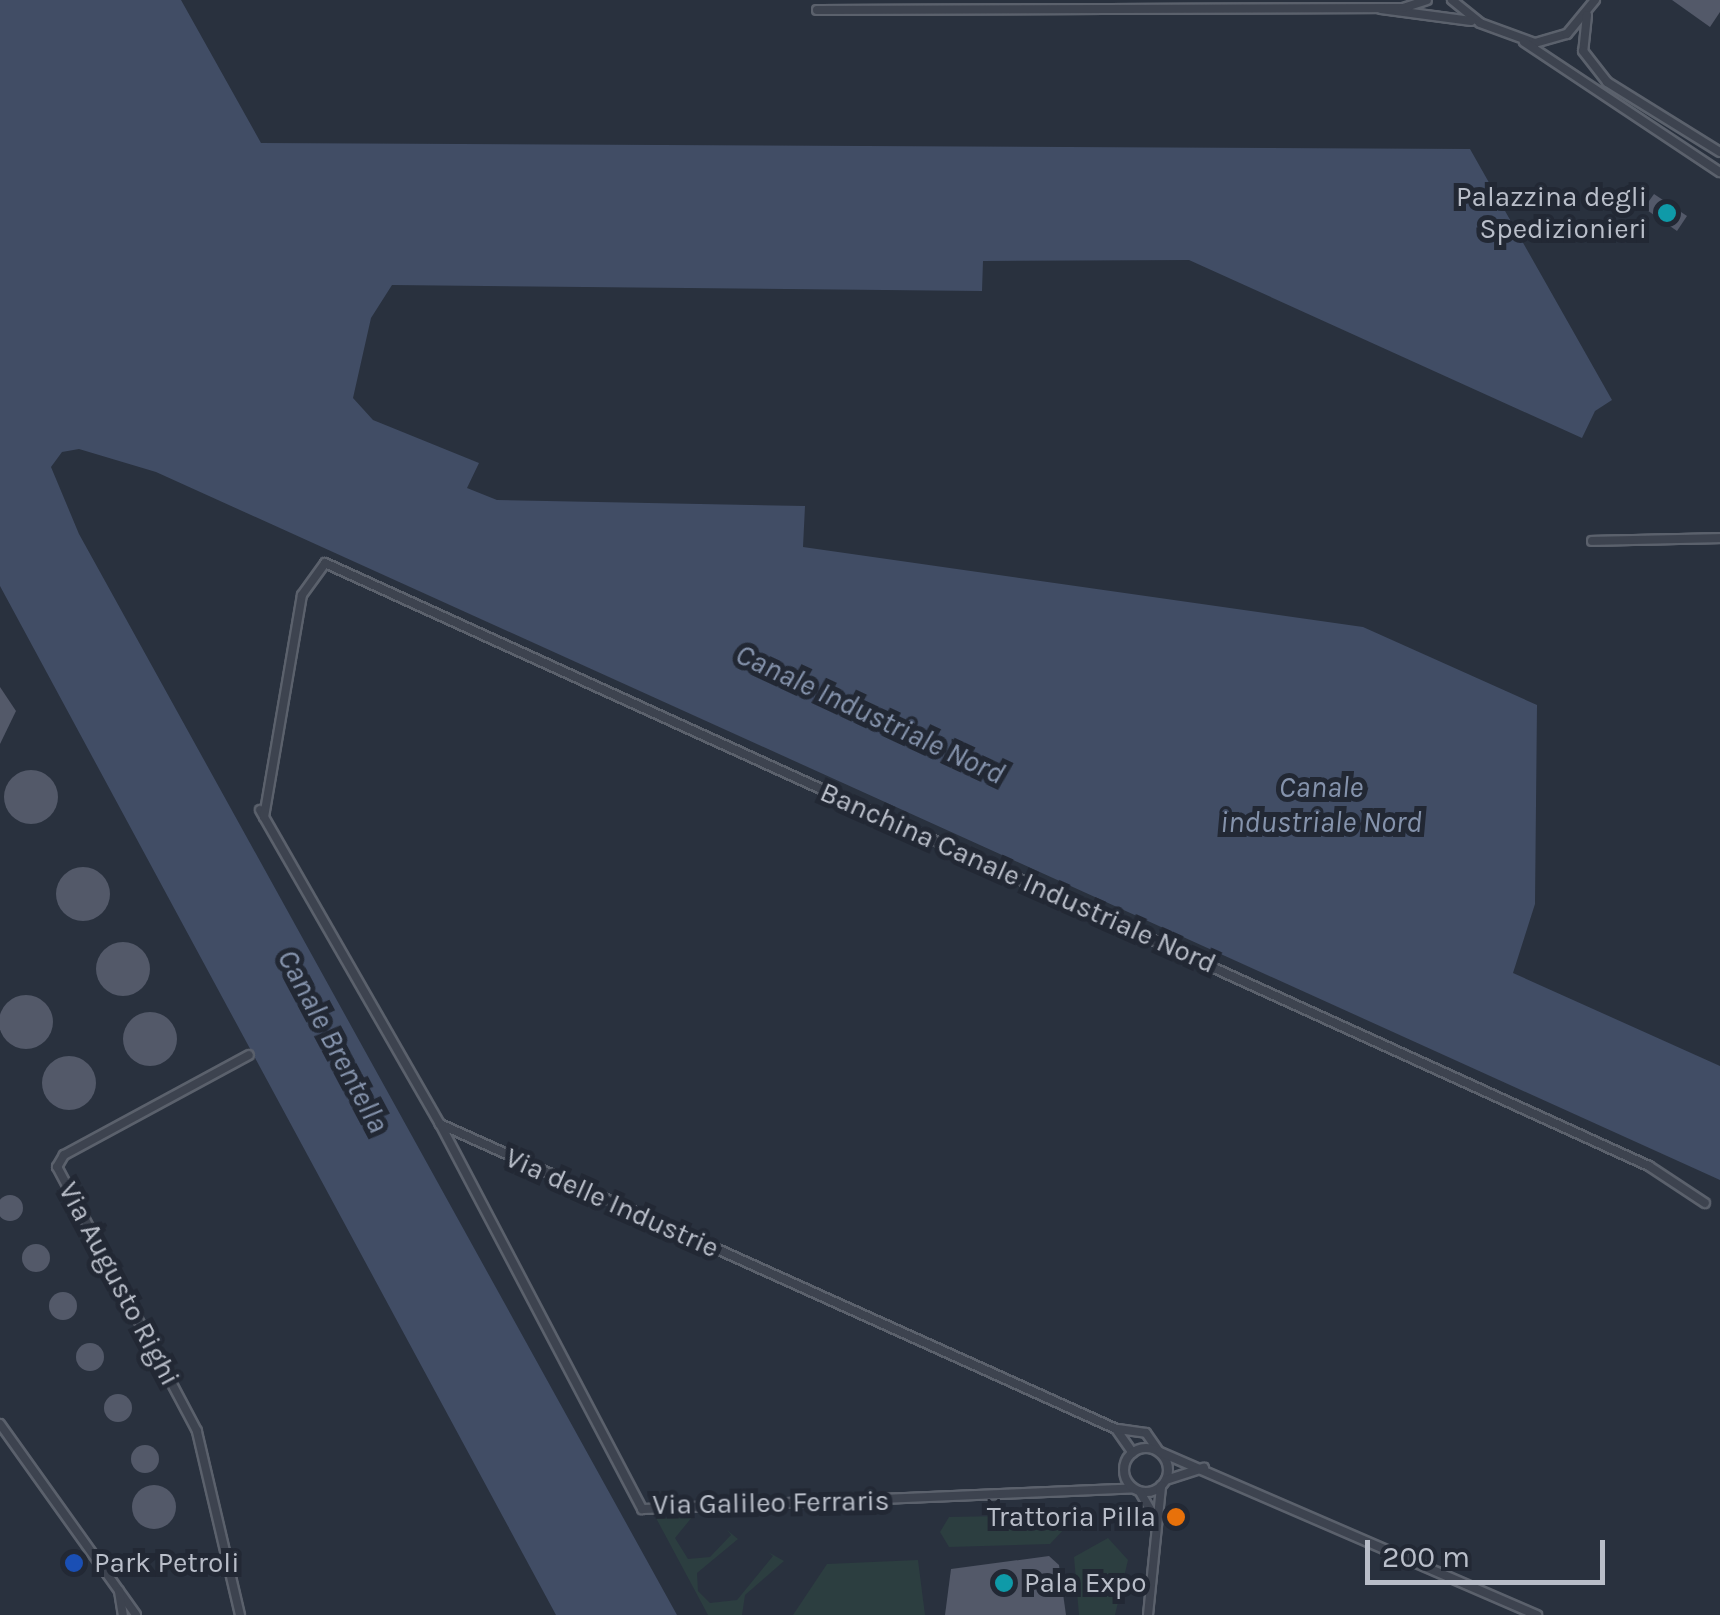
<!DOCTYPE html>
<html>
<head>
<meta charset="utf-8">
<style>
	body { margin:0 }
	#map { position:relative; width:1720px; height:1615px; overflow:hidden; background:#29313e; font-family:Karla,sans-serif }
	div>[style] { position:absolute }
	.green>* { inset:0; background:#2c3e40 }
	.water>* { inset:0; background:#414d65 }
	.building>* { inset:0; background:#535969 }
	.round { border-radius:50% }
	.roads { filter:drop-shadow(2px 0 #5b616c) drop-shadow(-2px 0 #5b616c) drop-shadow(0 2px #5b616c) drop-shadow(0 -2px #5b616c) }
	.street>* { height:8px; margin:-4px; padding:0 4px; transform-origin:4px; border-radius:4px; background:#3d434f }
	.street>.ring { margin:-4px; padding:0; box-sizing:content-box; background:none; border:8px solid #3d434f; border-radius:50% }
	.dots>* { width:28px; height:28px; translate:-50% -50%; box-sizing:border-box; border:5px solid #222834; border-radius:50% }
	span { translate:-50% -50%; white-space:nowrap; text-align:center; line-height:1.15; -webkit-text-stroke:10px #222834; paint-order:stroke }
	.poi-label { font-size:28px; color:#b9bec9 }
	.right { translate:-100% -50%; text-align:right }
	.left { translate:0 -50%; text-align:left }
	.street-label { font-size:28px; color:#b9bec9 }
	.water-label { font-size:30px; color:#8593ac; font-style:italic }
	.scale { position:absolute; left:1365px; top:1540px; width:240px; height:45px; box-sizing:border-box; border:5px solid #b9bec9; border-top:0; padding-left:12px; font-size:30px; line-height:35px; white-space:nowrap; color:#b9bec9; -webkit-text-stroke:8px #222834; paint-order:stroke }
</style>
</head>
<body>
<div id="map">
	<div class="green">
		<i style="clip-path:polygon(1064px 1515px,1067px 1526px,1050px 1544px,949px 1547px,940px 1532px,949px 1517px)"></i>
		<i style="clip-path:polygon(693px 1516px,675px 1538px,688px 1559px,710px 1557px,731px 1535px,727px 1530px,738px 1539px,697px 1573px,698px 1591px,710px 1603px,737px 1600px,773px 1556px,768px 1552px,784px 1561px,745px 1595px,742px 1615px,708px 1615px,656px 1518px)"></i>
		<i style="clip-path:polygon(1108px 1538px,1128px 1560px,1115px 1615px,1079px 1615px,1074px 1557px)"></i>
		<i style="clip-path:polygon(918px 1560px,925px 1615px,793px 1615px,827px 1564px)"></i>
	</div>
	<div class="water">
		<i style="clip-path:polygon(0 0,181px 0,261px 143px,1470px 149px,1612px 400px,1595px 411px,1582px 438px,1189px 260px,983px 261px,982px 291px,392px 285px,371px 318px,353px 398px,373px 420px,479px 463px,467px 488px,497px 500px,805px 506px,803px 547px,1363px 627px,1537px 705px,1535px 904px,1513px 973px,1720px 1066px,1720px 1180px,156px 472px,79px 449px,62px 452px,51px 467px,79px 534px,677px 1615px,556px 1615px,0 586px)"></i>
	</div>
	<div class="building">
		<i style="clip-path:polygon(1672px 0,1720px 0,1720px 12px,1710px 27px)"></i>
		<i style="clip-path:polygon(1654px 194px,1687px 216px,1677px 231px,1644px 208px)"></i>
		<i style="clip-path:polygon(0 687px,16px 711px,0 744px)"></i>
		<i class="round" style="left:4px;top:770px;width:54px;height:54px"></i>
		<i class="round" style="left:56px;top:867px;width:54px;height:54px"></i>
		<i class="round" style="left:96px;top:942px;width:54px;height:54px"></i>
		<i class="round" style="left:-1px;top:995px;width:54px;height:54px"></i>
		<i class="round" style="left:123px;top:1012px;width:54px;height:54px"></i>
		<i class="round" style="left:42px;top:1056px;width:54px;height:54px"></i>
		<i class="round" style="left:-3px;top:1195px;width:26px;height:26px"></i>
		<i class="round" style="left:22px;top:1244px;width:28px;height:28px"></i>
		<i class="round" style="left:49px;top:1292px;width:28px;height:28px"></i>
		<i class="round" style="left:76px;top:1343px;width:28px;height:28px"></i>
		<i class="round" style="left:104px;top:1394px;width:28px;height:28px"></i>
		<i class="round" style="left:131px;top:1445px;width:28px;height:28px"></i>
		<i class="round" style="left:132px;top:1485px;width:44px;height:44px"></i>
		<i style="clip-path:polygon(1049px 1556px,1059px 1565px,1066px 1615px,945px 1615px,951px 1569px)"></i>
	</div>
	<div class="roads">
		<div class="street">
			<i style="left:1452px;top:0;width:36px;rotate:39deg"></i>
			<i style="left:1480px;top:23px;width:59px;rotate:20deg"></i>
			<i style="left:1535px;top:43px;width:33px;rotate:-16deg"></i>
			<i style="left:1567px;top:34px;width:44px;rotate:-50.5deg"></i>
			<i style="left:1381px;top:9px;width:91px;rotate:7.6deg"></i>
			<i style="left:817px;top:10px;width:586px;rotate:-0.2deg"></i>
			<i style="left:1403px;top:8px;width:25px;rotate:-18deg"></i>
			<i style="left:1587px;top:15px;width:36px;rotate:96deg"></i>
			<i style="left:1583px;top:51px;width:39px;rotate:52deg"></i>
			<i style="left:1607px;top:82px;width:133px;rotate:31.8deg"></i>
			<i style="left:1524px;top:42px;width:235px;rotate:33.6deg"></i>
			<i style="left:1592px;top:541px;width:128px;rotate:-1.3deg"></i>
			<i style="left:260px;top:810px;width:362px;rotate:60.2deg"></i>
			<i style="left:440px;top:1124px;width:742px;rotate:24.28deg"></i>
			<i style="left:1116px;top:1429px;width:29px;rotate:55deg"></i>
			<i style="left:264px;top:817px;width:225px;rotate:-80.3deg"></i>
			<i style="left:302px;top:595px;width:39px;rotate:-54deg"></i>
			<i style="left:325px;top:563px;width:1455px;rotate:24.49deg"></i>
			<i style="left:1649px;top:1166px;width:67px;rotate:33.5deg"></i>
			<i style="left:440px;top:1124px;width:435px;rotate:62.3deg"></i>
			<i style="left:642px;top:1509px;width:491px;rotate:-2.4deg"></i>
			<i style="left:0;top:1424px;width:234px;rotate:54.5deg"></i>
			<i style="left:1118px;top:1429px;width:28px;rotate:8deg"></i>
			<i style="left:1146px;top:1433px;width:21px;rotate:55deg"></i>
			<i class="ring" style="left:1124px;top:1448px;width:36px;height:36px"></i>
			<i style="left:1160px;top:1452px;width:411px;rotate:23.4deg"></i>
			<i style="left:1166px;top:1480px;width:40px;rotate:-18deg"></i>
			<i style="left:1140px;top:1492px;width:30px;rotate:60deg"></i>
			<i style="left:119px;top:1591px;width:24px;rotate:81deg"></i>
			<i style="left:240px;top:1615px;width:189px;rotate:-103.2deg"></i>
			<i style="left:197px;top:1431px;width:299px;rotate:-117.9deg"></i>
			<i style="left:57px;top:1167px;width:14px;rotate:-60deg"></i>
			<i style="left:64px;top:1155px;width:210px;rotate:-28.4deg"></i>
			<i style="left:1148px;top:1615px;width:130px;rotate:-84.2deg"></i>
		</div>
	</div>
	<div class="dots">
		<i style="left:1667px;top:213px;background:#0f9aa8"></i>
		<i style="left:1176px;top:1517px;background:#e8710a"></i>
		<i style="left:74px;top:1563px;background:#1a4fb4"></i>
		<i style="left:1004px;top:1583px;background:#0f9aa8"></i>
	</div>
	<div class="poi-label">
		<span class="right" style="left:1647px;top:213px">Palazzina degli<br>Spedizionieri</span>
		<span class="right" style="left:1156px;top:1517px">Trattoria Pilla</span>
		<span class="left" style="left:94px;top:1563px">Park Petroli</span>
		<span class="left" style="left:1024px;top:1583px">Pala Expo</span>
	</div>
	<div class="street-label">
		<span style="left:1018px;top:878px;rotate:24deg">Banchina Canale Industriale Nord</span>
		<span style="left:612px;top:1203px;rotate:24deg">Via delle Industrie</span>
		<span style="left:119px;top:1284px;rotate:62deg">Via Augusto Righi</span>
		<span style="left:771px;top:1503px;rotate:-1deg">Via Galileo Ferraris</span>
	</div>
	<div class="water-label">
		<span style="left:870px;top:714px;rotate:25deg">Canale Industriale Nord</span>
		<span style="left:1321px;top:804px">Canale<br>industriale Nord</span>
		<span style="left:333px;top:1041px;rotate:62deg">Canale Brentella</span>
	</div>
	<div class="scale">200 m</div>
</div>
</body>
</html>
